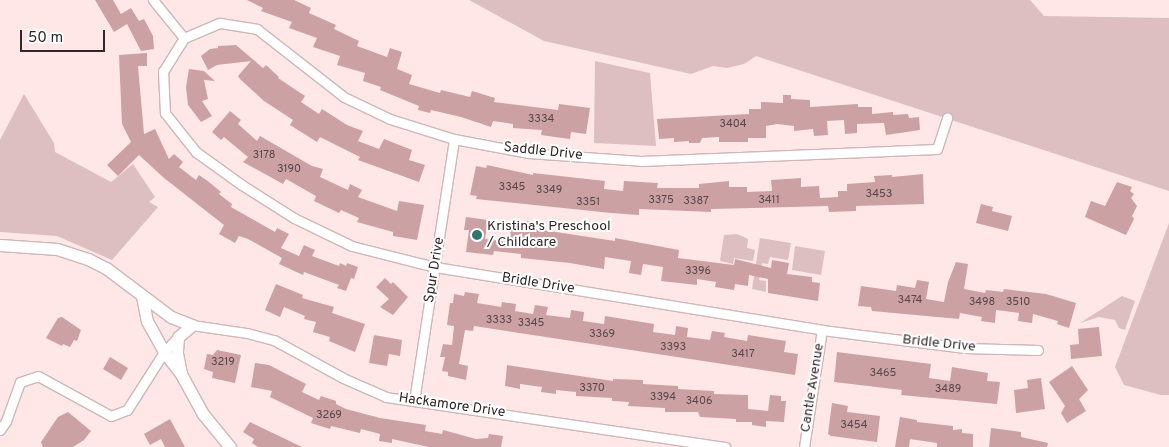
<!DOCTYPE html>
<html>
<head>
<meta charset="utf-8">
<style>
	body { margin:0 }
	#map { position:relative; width:1169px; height:447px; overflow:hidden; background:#ffe6e7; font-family:Overpass,sans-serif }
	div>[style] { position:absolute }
	.green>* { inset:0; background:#ddbfc1 }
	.building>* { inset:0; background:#cca1a4 }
	.roads { filter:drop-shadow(1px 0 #cfb7b8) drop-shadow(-1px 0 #cfb7b8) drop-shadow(0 1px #cfb7b8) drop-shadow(0 -1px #cfb7b8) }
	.minor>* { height:9px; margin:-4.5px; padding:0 4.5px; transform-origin:4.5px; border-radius:4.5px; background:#fff }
	.tertiary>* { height:11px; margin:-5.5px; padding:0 5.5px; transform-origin:5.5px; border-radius:5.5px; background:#fff }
	.dots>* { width:14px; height:14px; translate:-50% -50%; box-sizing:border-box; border:2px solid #fff; border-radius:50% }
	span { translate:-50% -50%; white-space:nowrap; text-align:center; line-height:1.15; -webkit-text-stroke:4px #fff; paint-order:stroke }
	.number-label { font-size:11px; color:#584648 }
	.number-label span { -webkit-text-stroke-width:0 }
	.street-label { font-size:14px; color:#322829 }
	.poi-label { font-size:14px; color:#322829 }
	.left { translate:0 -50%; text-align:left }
	.scale { position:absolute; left:20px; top:30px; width:85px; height:22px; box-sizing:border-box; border:2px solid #322829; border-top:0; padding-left:6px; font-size:15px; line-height:18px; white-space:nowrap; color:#322829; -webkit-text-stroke:4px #fff; paint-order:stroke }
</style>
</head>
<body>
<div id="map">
	<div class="green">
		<i style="clip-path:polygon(469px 0,1030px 0,1044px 16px,1169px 18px,1169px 191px,756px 56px,744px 64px,727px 68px,713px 66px,691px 74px,544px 41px)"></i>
		<i style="clip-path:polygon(595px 61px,650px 73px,656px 146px,594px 143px)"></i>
		<i style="clip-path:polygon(24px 94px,54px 143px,55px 152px,111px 182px,133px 164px,155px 197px,149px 202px,158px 207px,112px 260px,57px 236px,0 232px,0 140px)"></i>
		<i style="clip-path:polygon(1169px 223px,1169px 395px,1161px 395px,1124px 385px,1115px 367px)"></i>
		<i style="clip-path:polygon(737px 234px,748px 239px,747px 248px,755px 250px,753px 261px,734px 258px,733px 264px,720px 261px,724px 235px)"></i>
		<i style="clip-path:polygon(760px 238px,791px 243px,788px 260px,770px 257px,768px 264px,762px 263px,759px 280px,766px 281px,766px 292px,752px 289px)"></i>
		<i style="clip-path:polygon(795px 246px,825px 251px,821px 275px,792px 270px)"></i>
		<i style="clip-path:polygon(1122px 296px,1135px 301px,1125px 330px,1119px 328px,1115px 320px,1099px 317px,1080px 323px)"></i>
	</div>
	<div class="building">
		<i style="clip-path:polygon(95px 0,113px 0,121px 14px,131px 8px,139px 21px,144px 19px,153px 36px,154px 49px,141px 51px,127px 24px,114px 32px)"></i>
		<i style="clip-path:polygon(247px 0,294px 0,311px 8px,309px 13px,336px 25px,334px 29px,359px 41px,357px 46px,387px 57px,390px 48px,402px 52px,397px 69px,412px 75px,409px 84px,440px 93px,441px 90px,470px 97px,472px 91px,495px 98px,494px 102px,558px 110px,559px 104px,590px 108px,586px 134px,571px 132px,570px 139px,555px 137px,541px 135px,542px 130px,513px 128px,513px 124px,493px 121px,491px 127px,461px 117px,431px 110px,430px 113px,418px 110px,419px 106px,380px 90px,381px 87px,363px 81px,365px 73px,337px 65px,340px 56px,313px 47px,317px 38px,289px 28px,292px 22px,261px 11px,263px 8px)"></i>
		<i style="clip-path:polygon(236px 45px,263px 68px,266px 65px,279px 77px,278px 78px,305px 96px,301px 102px,319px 114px,322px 109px,347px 125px,363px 131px,358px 141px,379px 149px,384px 139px,412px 150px,409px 160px,425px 165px,419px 182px,358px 160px,360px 157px,320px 137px,317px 142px,290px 125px,293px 120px,264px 101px,241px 80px,238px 76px,251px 61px,217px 65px,208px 70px,201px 56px,210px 49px,218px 48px,218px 46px)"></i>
		<i style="clip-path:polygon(147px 53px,147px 66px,138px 66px,144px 134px,155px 129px,169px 159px,174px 154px,183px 162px,179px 167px,196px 180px,199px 175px,209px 182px,221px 192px,219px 194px,232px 204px,231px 207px,275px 232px,277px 228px,289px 234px,281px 248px,299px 256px,304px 245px,315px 250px,312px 256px,339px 266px,340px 263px,346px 266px,347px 263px,358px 267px,354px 279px,351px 278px,346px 291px,337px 288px,339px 285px,304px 272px,303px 275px,279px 264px,282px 258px,248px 239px,239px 236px,235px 243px,219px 234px,224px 225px,164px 178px,139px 155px,118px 176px,107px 165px,131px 142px,122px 124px,119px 55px)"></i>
		<i style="clip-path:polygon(189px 69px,204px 71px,215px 81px,204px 80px,208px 99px,202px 101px,212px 116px,201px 122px,188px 105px,186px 87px)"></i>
		<i style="clip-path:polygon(783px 95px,791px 95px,791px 99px,810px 100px,810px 107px,858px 104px,858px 107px,872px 107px,872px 114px,893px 112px,893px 115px,908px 114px,909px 118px,919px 117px,920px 130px,886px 135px,884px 123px,857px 124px,857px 133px,845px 134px,844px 120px,827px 121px,828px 135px,814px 136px,813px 129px,794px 131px,794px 126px,777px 124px,766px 126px,766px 138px,748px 138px,748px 142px,719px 142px,719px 137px,702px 138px,700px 143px,689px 143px,689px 141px,674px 142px,674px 138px,659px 139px,657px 119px,749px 114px,749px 109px,761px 109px,761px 102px,783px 103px)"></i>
		<i style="clip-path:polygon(230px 111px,241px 120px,238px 124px,257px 141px,260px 136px,312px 166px,323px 169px,320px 177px,348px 190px,350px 184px,362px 190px,358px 197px,397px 211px,399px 201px,424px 205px,417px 240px,393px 236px,393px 232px,357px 222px,359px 218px,341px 210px,339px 213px,314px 201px,316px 196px,286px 179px,283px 184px,243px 162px,248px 157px,224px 137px,221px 140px,212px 132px)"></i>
		<i style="clip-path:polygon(487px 165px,533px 175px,533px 173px,605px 181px,604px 189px,623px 191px,624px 181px,658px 183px,657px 188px,699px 188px,699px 184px,729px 181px,729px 187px,747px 187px,747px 192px,772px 191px,771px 180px,801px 178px,801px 187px,819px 186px,820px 198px,838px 197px,838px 191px,847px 191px,847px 184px,875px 182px,874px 176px,892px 175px,892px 177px,923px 174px,924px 204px,856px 206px,856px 211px,829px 212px,828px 206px,711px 209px,711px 212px,639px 209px,639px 215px,611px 213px,476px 199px,477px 196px,470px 195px,476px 166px,486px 168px)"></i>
		<i style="clip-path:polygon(1117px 182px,1132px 187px,1130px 191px,1134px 194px,1131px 198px,1137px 206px,1132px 216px,1134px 219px,1126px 235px,1085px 217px,1091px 201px,1105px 206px)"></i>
		<i style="clip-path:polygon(981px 204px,993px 207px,992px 211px,1012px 216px,1008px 231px,976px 223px)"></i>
		<i style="clip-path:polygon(466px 217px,488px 220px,485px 239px,509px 242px,511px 226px,522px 228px,522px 225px,526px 225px,527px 221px,537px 222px,536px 229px,615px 241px,615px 238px,679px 250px,678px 258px,734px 265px,735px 259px,771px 268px,772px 260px,789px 263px,787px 274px,812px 277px,812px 282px,820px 283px,818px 301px,768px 293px,768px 279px,749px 275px,748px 286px,735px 284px,734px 290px,715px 287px,716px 282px,697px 279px,697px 285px,661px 281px,663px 267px,643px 264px,641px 275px,629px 273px,631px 261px,605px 257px,604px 269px,570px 263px,521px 258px,521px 254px,494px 251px,493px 255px,466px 252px,469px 230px,464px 230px)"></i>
		<i style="clip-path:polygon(956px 262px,968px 264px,964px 289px,985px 293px,986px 290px,1003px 292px,1004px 289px,1046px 294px,1076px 303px,1069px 328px,1057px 324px,1058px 321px,1033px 314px,1032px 323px,1018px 321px,1019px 313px,996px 310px,995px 323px,981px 321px,982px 317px,960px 313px,959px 319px,872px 311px,871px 307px,858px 306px,861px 286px,896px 291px,897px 285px,915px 288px,917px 280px,929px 282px,926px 299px,944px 302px,948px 282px)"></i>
		<i style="clip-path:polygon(385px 278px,391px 284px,393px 282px,408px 297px,393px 315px,380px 307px,389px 299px,376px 287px)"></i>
		<i style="clip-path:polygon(276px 284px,303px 295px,302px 298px,334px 307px,332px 313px,365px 324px,355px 352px,329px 341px,330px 337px,313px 332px,316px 322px,304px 319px,305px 316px,284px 307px,280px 317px,265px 310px)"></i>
		<i style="clip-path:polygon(465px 292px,479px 294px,477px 303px,501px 307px,502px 302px,516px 304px,515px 311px,533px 314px,535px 305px,548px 307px,546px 315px,570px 318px,571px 310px,584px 312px,583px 321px,604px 324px,605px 316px,654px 324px,653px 332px,675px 335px,676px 326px,688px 328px,687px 337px,710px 340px,712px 331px,725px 333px,724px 337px,747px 341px,748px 335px,786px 341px,784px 352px,798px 354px,795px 375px,474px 326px,473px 331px,465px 330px,459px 364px,468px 366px,466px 380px,448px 376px,448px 372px,442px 371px,445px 357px,440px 357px,443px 344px,452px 345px,454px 326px,447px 325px,450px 303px,453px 303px,454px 294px,464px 296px)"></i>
		<i style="clip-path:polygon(62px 317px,81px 330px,77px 341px,74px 340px,70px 347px,63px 344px,62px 346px,46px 338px,58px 318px)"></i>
		<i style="clip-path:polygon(1099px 327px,1102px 356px,1071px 359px,1070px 345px,1079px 344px,1078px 329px)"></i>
		<i style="clip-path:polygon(374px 335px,402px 340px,400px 356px,389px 354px,387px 366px,369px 363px)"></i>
		<i style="clip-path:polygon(217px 350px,241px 355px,235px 383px,212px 378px,213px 372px,204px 369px,207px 354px,213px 355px)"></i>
		<i style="clip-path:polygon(837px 352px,931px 364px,929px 378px,950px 381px,952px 367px,988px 373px,987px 381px,1000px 382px,997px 404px,901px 395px,902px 390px,834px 382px)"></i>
		<i style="clip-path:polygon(110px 357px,128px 368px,121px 380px,103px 369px)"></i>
		<i style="clip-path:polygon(255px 363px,269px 365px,306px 384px,302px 392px,319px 400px,321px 396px,336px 401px,336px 404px,346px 409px,380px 418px,426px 425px,425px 431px,442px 434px,443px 430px,476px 439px,488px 438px,489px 434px,503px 436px,501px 447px,429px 447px,392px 439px,392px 443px,379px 441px,380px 434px,361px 429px,360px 433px,331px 426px,330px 429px,311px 423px,313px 418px,270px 397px,272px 391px,251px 387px)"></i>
		<i style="clip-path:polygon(507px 365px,613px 381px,613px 379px,643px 380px,643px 384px,678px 386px,678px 389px,714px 391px,714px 394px,748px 395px,748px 409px,768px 411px,770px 395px,781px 396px,781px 401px,786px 401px,784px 422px,766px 421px,766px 427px,752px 425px,752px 422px,736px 422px,736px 419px,700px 417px,698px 412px,665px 412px,665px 408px,628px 406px,629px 402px,612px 401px,612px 398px,576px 396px,576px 392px,556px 390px,556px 394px,541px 392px,542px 387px,520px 384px,520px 389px,505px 386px)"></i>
		<i style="clip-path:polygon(1072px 366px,1088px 390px,1079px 399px,1086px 411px,1067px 423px,1061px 413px,1065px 406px,1049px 382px)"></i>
		<i style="clip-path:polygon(1041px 378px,1045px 409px,1016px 413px,1014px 390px,1028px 388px,1027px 380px)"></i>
		<i style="clip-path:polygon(832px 403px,848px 406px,847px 412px,880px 416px,877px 442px,831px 436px,828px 434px)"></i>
		<i style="clip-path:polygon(68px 412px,91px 431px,84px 440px,73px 447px,43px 447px,41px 442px,58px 417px)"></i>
		<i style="clip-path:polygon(900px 417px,917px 420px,917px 422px,953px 426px,953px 430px,962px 429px,962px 433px,973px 434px,973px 447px,937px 447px,937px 443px,910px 439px,909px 447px,895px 447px)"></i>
		<i style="clip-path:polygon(170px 419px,185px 447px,165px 447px,161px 439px,150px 445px,144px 434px)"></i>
		<i style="clip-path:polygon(250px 422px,302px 447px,258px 447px,252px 443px,254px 439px,243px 432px)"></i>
		<i style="clip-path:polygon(991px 428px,1021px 432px,1021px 437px,1048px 443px,1047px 447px,989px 447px)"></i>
	</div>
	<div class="roads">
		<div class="minor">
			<i style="left:153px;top:0;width:49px;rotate:50.8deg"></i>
			<i style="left:184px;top:38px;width:39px;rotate:122deg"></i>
			<i style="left:163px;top:71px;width:42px;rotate:87.3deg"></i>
			<i style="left:165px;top:113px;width:50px;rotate:51.5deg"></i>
			<i style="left:196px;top:152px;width:57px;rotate:35.7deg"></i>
			<i style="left:242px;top:185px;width:62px;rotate:32.4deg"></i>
			<i style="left:294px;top:218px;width:64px;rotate:25.8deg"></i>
			<i style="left:352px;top:246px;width:86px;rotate:14.2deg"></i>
			<i style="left:435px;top:267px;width:392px;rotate:9.2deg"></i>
			<i style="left:822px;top:330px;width:144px;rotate:7.2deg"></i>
			<i style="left:965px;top:348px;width:73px;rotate:1.6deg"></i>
			<i style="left:184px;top:38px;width:39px;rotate:-23deg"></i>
			<i style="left:220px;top:23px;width:37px;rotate:9deg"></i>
			<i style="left:257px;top:29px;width:110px;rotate:38deg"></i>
			<i style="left:344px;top:97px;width:51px;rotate:25.6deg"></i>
			<i style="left:390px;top:119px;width:67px;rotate:17.4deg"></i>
			<i style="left:454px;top:139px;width:75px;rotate:10.7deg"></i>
			<i style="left:528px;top:153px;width:113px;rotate:4deg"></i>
			<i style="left:641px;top:161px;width:296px;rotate:-2.3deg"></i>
			<i style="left:937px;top:149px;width:33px;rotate:-72deg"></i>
			<i style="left:192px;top:325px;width:56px;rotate:8.3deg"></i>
			<i style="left:247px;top:333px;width:28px;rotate:15deg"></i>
			<i style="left:274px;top:340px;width:79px;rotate:28.8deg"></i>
			<i style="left:343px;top:378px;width:47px;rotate:23.8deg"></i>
			<i style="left:386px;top:397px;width:343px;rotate:8.4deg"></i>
			<i style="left:414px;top:401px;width:265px;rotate:-81.3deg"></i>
			<i style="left:0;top:430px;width:11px;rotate:-56deg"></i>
			<i style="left:6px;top:421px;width:41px;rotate:-70.3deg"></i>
			<i style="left:20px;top:382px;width:19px;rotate:-18deg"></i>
			<i style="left:38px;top:376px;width:83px;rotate:28.7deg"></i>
			<i style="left:111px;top:416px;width:17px;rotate:-21deg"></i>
			<i style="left:127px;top:410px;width:69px;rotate:-57.5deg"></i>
			<i style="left:164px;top:352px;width:21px;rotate:-47deg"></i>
			<i style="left:804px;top:447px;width:118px;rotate:-81.3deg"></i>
		</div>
		<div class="tertiary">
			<i style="left:0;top:245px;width:57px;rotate:4deg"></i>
			<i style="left:57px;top:249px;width:33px;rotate:18deg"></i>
			<i style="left:88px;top:259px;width:20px;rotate:27deg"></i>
			<i style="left:106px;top:268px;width:81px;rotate:37deg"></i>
			<i style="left:171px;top:317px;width:22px;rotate:21deg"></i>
			<i style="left:192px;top:325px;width:18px;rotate:139deg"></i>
			<i style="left:178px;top:337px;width:16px;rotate:94deg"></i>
			<i style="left:177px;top:353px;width:21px;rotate:79deg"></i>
			<i style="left:142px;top:296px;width:25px;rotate:79deg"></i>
			<i style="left:147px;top:321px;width:35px;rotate:61deg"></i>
			<i style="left:164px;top:352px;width:28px;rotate:52deg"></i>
			<i style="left:181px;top:374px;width:46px;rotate:61.2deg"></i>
			<i style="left:203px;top:414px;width:43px;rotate:50.7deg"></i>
		</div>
	</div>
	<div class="dots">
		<i style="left:477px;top:235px;background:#2e766f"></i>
	</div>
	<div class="number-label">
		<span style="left:541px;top:119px">3334</span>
		<span style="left:733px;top:124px">3404</span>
		<span style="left:264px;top:155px">3178</span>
		<span style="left:289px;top:169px">3190</span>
		<span style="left:512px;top:187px">3345</span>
		<span style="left:549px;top:190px">3349</span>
		<span style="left:879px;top:194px">3453</span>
		<span style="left:661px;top:200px">3375</span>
		<span style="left:769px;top:200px">3411</span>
		<span style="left:696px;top:201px">3387</span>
		<span style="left:588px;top:202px">3351</span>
		<span style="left:698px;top:271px">3396</span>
		<span style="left:910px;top:300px">3474</span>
		<span style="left:982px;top:302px">3498</span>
		<span style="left:1018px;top:302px">3510</span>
		<span style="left:499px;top:320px">3333</span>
		<span style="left:531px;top:323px">3345</span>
		<span style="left:602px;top:334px">3369</span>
		<span style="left:673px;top:347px">3393</span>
		<span style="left:743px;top:354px">3417</span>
		<span style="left:223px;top:362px">3219</span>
		<span style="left:883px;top:373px">3465</span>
		<span style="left:592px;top:388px">3370</span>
		<span style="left:948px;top:389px">3489</span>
		<span style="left:663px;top:397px">3394</span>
		<span style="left:699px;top:401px">3406</span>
		<span style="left:329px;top:415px">3269</span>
		<span style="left:854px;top:425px">3454</span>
	</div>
	<div class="street-label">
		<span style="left:543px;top:152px;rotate:6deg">Saddle Drive</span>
		<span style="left:435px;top:270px;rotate:-81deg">Spur Drive</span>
		<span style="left:538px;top:284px;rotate:9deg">Bridle Drive</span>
		<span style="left:939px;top:344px;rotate:6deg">Bridle Drive</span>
		<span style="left:813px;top:388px;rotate:-81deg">Cantle Avenue</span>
		<span style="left:452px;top:406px;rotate:8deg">Hackamore Drive</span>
	</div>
	<div class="poi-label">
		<span class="left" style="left:487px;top:235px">Kristina's Preschool<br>/ Childcare</span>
	</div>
	<div class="scale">50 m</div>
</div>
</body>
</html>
